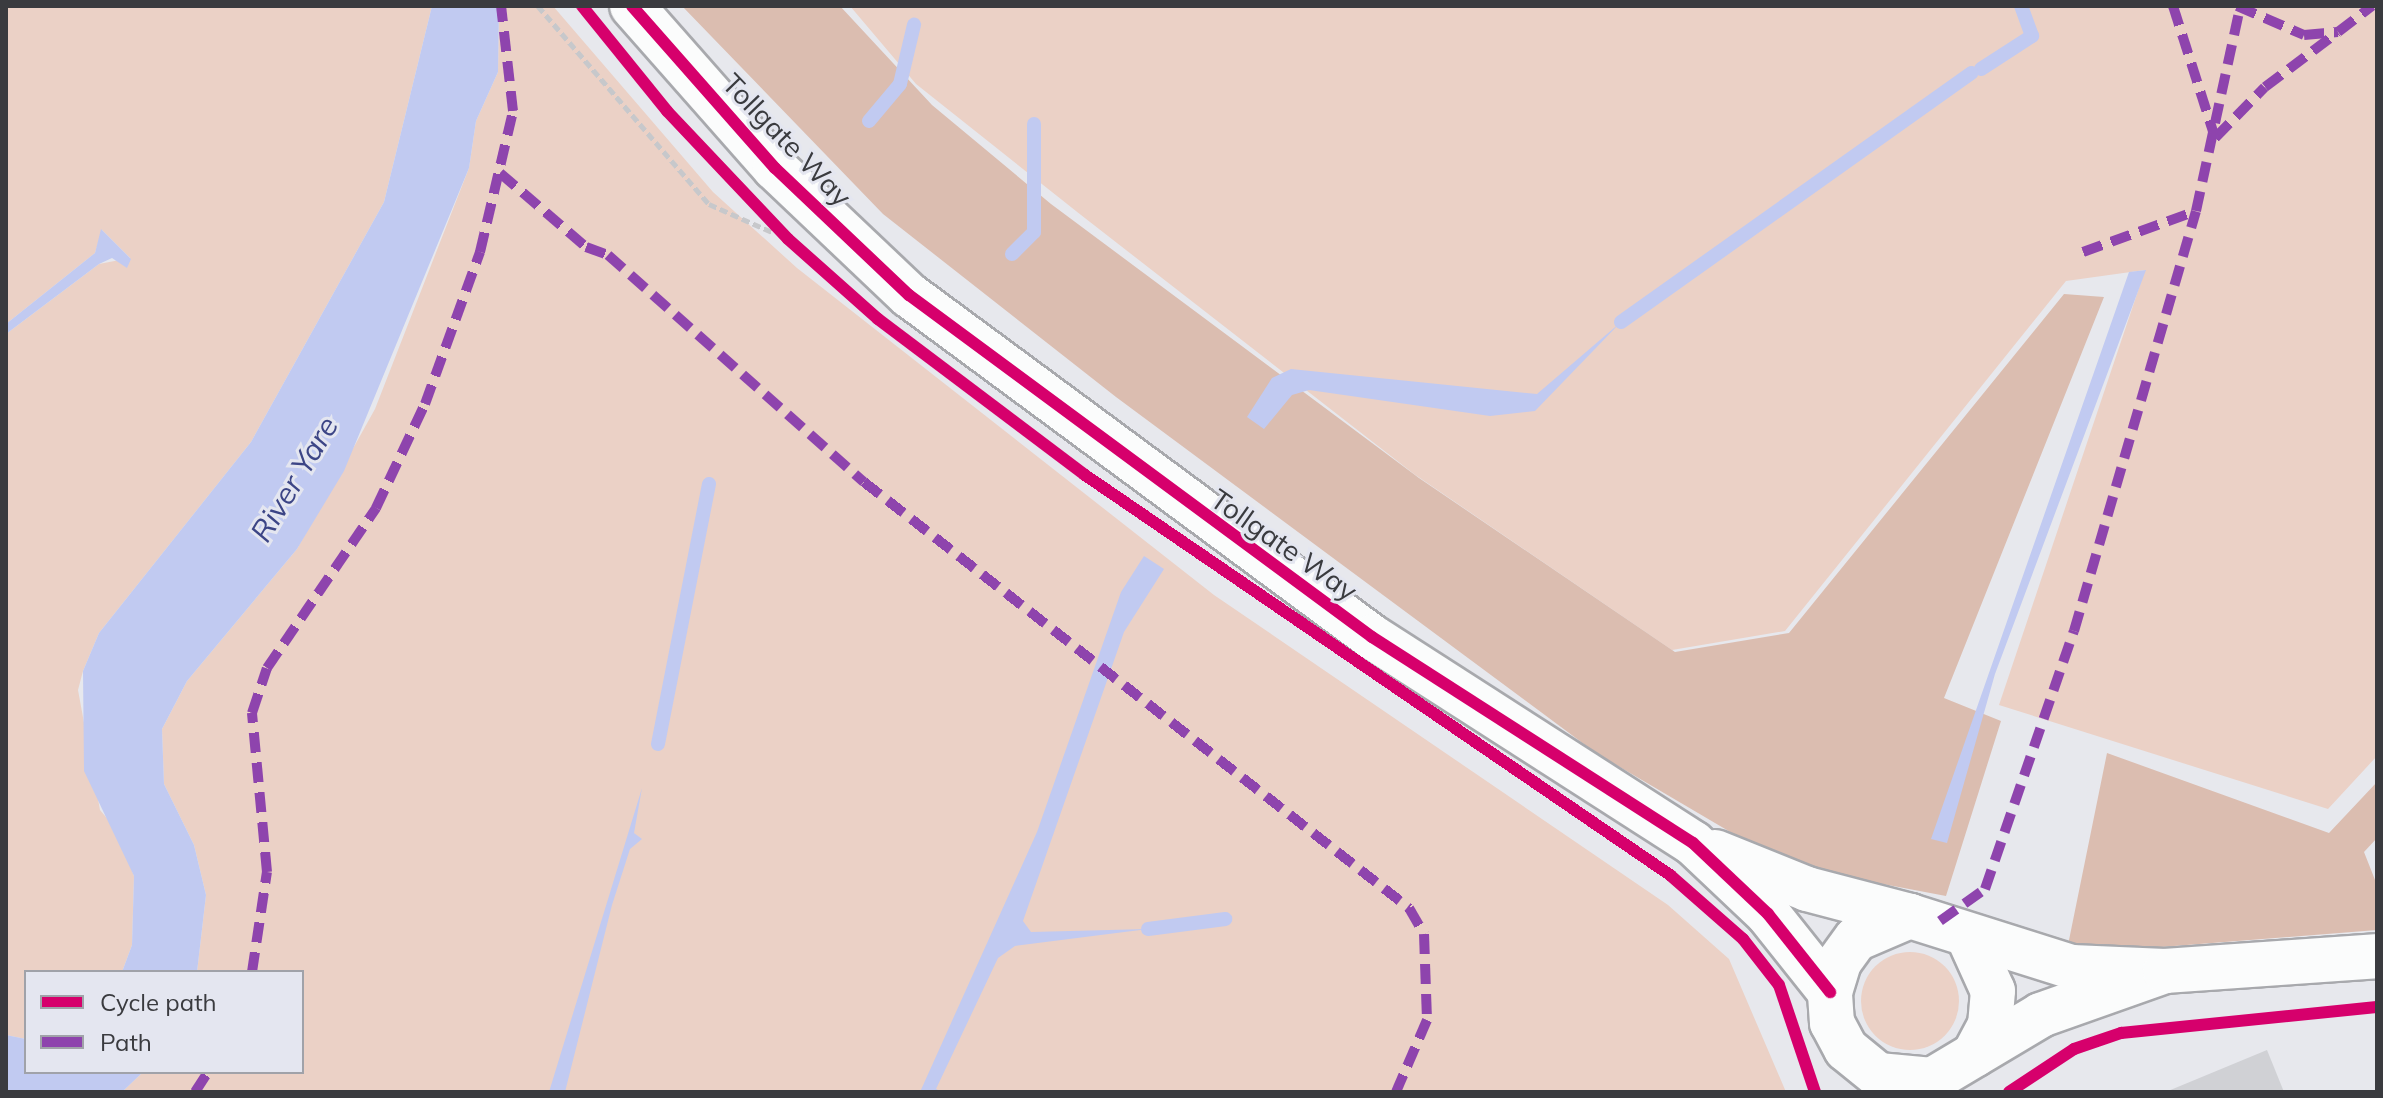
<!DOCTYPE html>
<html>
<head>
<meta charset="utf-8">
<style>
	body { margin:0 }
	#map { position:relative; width:2383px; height:1098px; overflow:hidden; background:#e7e8ed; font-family:Mulish,sans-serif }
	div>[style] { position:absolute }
	.green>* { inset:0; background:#ebd1c6 }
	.round { border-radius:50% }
	.forest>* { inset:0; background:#dbbdb0 }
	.water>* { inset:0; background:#c1caf1 }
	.stream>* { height:14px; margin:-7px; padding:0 7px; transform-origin:7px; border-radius:7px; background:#c1caf1 }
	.building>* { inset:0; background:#d0d1d5 }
	.path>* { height:5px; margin-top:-2.5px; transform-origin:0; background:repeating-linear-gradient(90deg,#c7c8cb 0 8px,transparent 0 12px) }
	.roads { filter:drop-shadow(2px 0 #a8a9ad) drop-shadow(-2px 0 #a8a9ad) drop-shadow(0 2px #a8a9ad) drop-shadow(0 -2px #a8a9ad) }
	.minor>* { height:44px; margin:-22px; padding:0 22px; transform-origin:22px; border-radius:22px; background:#fbfcfc }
	.quiet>* { height:10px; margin-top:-5px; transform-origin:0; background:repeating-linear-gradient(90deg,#8e44ad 0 20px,transparent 0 30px) }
	.cycleway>* { height:12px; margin:-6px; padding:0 6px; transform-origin:6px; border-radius:6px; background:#d6006c }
	span { translate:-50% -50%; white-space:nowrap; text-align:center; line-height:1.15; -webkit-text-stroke:6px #e4e6f0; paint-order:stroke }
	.street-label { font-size:28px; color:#3a3b3f }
	.water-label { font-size:30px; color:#3c4586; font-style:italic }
	.frame { position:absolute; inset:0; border:8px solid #3a3b3f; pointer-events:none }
	.legend { position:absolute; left:24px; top:970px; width:280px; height:104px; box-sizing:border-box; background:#e4e6f0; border:2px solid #a0a2a9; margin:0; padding:10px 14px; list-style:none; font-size:24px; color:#3a3b3f }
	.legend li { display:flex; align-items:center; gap:16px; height:40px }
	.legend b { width:40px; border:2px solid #a0a2a9 }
</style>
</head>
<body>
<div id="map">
	<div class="green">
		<i style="clip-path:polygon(6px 6px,432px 6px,384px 202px,251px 442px,99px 633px,83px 671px,78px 690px,100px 810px,116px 829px,134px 876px,132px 945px,122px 972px,26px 972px,26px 1039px,6px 1035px,6px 334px,99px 264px,130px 258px,102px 230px,95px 253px,6px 324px)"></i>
		<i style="clip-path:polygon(499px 6px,553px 6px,713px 192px,797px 268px,1214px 595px,1668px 905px,1729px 959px,1786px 1092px,122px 1092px,143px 1072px,302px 1072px,302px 972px,197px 972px,206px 895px,194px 845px,164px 784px,162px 729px,187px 681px,297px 549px,375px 409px,469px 168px,476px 121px,498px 72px)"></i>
		<i style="clip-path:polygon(850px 6px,2377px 6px,2377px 756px,2328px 809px,1999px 705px,2145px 270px,2066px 281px,1785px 631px,1672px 650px,1414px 474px,1081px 215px,916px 84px)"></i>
		<i class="round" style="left:1861px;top:952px;width:98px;height:98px"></i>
	</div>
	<div class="forest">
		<i style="clip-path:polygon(682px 6px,840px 6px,932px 105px,1051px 204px,1419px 478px,1675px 652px,1789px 633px,2064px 294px,2104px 297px,1944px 698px,2001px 721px,1946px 896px,1830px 874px,1749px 843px,1596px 753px,1116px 397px,883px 214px)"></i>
		<i style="clip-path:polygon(2107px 753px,2329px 833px,2377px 782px,2377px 838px,2364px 852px,2377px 885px,2377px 930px,2136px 949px,2068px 945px)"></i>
	</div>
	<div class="water">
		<i style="clip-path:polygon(432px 6px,499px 6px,498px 72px,476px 121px,469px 168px,344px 471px,297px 549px,187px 681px,162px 729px,164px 784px,194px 845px,206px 895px,197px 972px,122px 972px,132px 945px,134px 876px,84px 771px,83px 671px,99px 633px,251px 442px,384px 202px)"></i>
		<i style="clip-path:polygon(101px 229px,131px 259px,127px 268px,112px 258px,99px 264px,6px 334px,6px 324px,95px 253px)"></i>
		<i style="clip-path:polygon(2146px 270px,1995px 674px,1947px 843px,1931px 839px,2129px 272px)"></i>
		<i style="clip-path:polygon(1621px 322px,1535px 411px,1490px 416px,1309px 390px,1292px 395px,1264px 429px,1247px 417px,1272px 378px,1291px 369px,1537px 394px)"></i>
		<i style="clip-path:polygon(1144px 556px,1164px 569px,1124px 632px,1023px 921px,1031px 932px,1148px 929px,1015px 946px,998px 958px,936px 1089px,942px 1092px,920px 1092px,1037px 832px,1121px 592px)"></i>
		<i style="clip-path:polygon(642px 788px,634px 833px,642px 839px,630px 849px,612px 905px,565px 1092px,549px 1092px)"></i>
		<i style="clip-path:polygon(6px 1035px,26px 1039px,26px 1072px,143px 1072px,122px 1092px,6px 1092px)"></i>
	</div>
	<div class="stream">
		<i style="left:1981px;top:69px;width:61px;rotate:-32.9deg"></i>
		<i style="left:2032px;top:36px;width:32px;rotate:-110deg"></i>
		<i style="left:869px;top:121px;width:48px;rotate:-50deg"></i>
		<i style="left:900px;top:84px;width:61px;rotate:-76.7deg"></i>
		<i style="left:1012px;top:254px;width:31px;rotate:-45deg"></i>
		<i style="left:1034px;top:232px;width:108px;rotate:-90deg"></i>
		<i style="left:1621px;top:322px;width:430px;rotate:-35.4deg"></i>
		<i style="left:658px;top:744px;width:265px;rotate:-78.9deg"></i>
		<i style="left:1148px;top:929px;width:78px;rotate:-7.4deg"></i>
	</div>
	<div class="building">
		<i style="clip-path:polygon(2267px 1050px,2284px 1092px,2168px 1092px,2168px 1091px)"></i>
	</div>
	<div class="path">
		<i style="left:538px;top:6px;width:262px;rotate:49.2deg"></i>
		<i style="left:709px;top:204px;width:69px;rotate:24deg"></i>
	</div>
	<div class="roads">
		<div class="minor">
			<i style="left:632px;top:6px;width:216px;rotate:48.6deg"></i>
			<i style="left:775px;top:168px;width:185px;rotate:43.5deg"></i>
			<i style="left:909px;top:295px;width:576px;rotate:36.45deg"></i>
			<i style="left:1372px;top:637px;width:381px;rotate:32.7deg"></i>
			<i style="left:1693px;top:843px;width:103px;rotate:43.4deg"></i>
			<i style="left:1768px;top:914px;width:100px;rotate:51.5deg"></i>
			<i style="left:1715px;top:852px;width:99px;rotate:21.9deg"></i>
			<i style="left:1807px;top:889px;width:106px;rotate:14.7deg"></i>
			<i style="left:1968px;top:936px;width:60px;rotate:65.6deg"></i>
			<i style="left:1993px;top:991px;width:34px;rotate:95deg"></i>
			<i style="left:1990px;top:1025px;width:34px;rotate:118deg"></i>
			<i style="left:2165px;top:971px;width:132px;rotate:160.5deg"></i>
			<i style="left:2041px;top:1015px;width:127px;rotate:149.2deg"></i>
			<i style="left:1932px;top:1080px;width:54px;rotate:-174.7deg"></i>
			<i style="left:1878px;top:1075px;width:41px;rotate:-140.9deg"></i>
			<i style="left:1846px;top:1049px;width:30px;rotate:-118deg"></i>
			<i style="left:1832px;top:1023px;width:31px;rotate:-94deg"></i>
			<i style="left:1830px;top:992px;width:31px;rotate:-73deg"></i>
			<i style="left:1839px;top:962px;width:29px;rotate:-54deg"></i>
			<i style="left:1856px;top:939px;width:59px;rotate:-23.1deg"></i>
			<i style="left:1910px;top:916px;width:170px;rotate:17.5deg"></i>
			<i style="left:2072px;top:967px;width:93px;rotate:2.5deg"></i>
			<i style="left:2165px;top:971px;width:213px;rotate:-4deg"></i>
		</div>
	</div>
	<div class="quiet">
		<i style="left:2173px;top:6px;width:139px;rotate:72.3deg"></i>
		<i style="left:2215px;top:138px;width:71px;rotate:-45.6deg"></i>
		<i style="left:2265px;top:87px;width:91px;rotate:-37deg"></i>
		<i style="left:2237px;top:6px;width:73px;rotate:23.4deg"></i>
		<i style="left:2304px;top:35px;width:34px;rotate:-5deg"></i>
		<i style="left:2338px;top:32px;width:43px;rotate:-37.4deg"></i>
		<i style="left:500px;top:173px;width:113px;rotate:40.7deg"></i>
		<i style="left:586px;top:247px;width:23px;rotate:20deg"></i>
		<i style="left:608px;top:255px;width:342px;rotate:41.6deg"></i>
		<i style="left:864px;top:482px;width:692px;rotate:38.01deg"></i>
		<i style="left:1409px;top:908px;width:30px;rotate:60deg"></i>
		<i style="left:1424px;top:934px;width:86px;rotate:88deg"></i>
		<i style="left:1427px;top:1020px;width:78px;rotate:113.3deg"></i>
		<i style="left:2083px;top:252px;width:120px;rotate:-19.9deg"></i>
		<i style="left:1940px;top:921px;width:55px;rotate:-35.4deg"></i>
		<i style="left:1985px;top:889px;width:273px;rotate:-71deg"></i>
		<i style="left:2074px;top:631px;width:437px;rotate:-73.8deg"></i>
		<i style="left:2196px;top:211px;width:208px;rotate:-77.8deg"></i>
		<i style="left:252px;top:972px;width:101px;rotate:-81.5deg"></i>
		<i style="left:267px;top:872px;width:160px;rotate:-95.4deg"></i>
		<i style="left:252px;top:713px;width:47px;rotate:-71.6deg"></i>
		<i style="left:267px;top:668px;width:194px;rotate:-55.7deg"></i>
		<i style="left:376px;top:508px;width:115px;rotate:-64.8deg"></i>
		<i style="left:425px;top:404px;width:162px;rotate:-70.1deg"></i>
		<i style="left:480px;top:252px;width:145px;rotate:-76.8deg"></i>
		<i style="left:513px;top:111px;width:106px;rotate:-96.5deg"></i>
		<i style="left:195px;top:1092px;width:24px;rotate:-57deg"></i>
	</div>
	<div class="cycleway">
		<i style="left:582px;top:6px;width:135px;rotate:51deg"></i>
		<i style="left:667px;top:111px;width:176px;rotate:46.6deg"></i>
		<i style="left:788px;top:239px;width:120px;rotate:41.6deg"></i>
		<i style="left:878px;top:319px;width:259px;rotate:37deg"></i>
		<i style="left:1085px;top:475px;width:709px;rotate:34.36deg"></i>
		<i style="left:1670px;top:875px;width:97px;rotate:41.2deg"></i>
		<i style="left:1743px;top:939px;width:58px;rotate:52deg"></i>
		<i style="left:1779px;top:985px;width:113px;rotate:71.4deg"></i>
		<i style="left:632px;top:6px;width:216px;rotate:48.6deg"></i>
		<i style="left:775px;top:168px;width:185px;rotate:43.5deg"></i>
		<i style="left:909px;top:295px;width:576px;rotate:36.45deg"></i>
		<i style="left:1372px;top:637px;width:381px;rotate:32.7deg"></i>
		<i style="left:1693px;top:843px;width:103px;rotate:43.4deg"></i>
		<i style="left:1768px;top:914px;width:100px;rotate:51.5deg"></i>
		<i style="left:2009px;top:1092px;width:78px;rotate:-33.5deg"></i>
		<i style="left:2074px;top:1049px;width:50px;rotate:-18.8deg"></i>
		<i style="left:2121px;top:1033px;width:257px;rotate:-5.8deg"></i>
	</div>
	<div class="street-label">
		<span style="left:787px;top:140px;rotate:46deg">Tollgate Way</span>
		<span style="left:1284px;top:545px;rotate:35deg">Tollgate Way</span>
	</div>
	<div class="water-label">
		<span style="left:294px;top:479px;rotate:-59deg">River Yare</span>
	</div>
	<div class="frame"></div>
	<ul class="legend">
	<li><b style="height:10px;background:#d6006c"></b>Cycle path</li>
	<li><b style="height:10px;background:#8e44ad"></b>Path</li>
	</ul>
</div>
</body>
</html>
